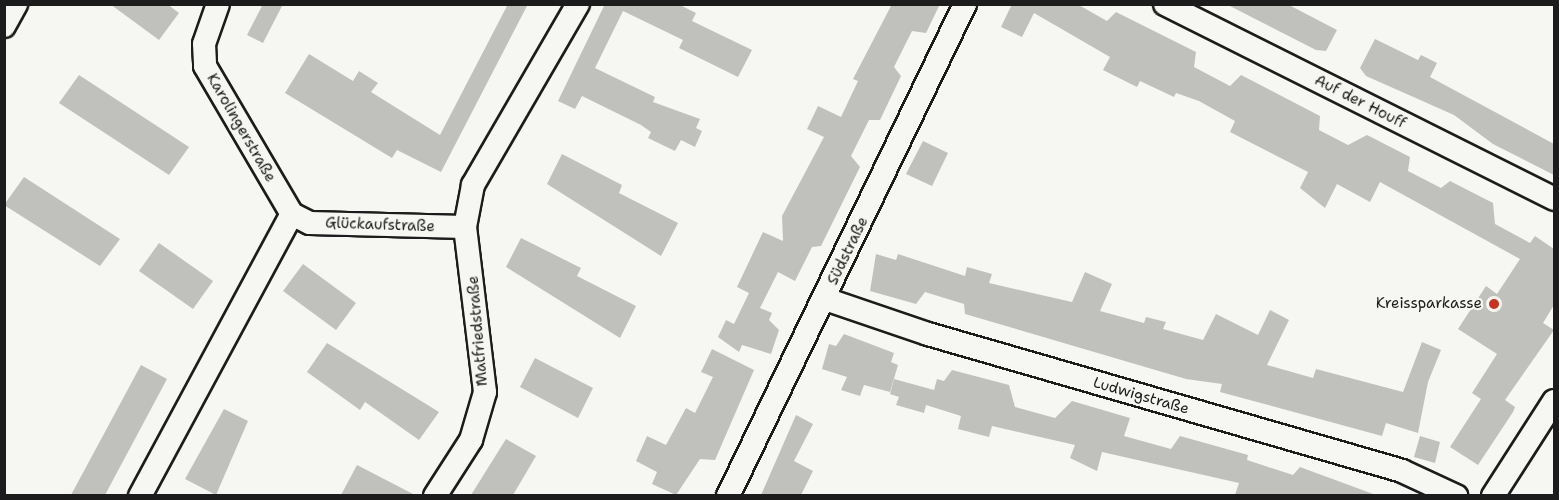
<!DOCTYPE html>
<html>
<head>
<meta charset="utf-8">
<style>
	body { margin:0 }
	#map { position:relative; width:1559px; height:500px; overflow:hidden; background:#f6f6f2; font-family:"Shantell Sans",sans-serif }
	div>[style] { position:absolute }
	.building>* { inset:0; background:#c0c0bd }
	.roads { filter:drop-shadow(2px 0 #1c1c1c) drop-shadow(-2px 0 #1c1c1c) drop-shadow(0 2px #1c1c1c) drop-shadow(0 -2px #1c1c1c) }
	.minor>* { height:22px; margin:-11px; padding:0 11px; transform-origin:11px; border-radius:11px; background:#f6f6f2 }
	.dots>* { width:16px; height:16px; translate:-50% -50%; box-sizing:border-box; border:3px solid #f6f6f2; border-radius:50% }
	span { translate:-50% -50%; white-space:nowrap; text-align:center; line-height:1.15; -webkit-text-stroke:4.5px #f6f6f2; paint-order:stroke }
	.street-label { font-size:15px; color:#1c1c1c }
	.poi-label { font-size:15px; color:#1c1c1c }
	.right { translate:-100% -50%; text-align:right }
	.frame { position:absolute; inset:0; border:6px solid #1c1c1c; pointer-events:none }
</style>
</head>
<body>
<div id="map">
	<div class="building">
		<i style="clip-path:polygon(110px 4px,167px 4px,179px 13px,159px 40px)"></i>
		<i style="clip-path:polygon(263px 4px,283px 4px,263px 43px,247px 35px)"></i>
		<i style="clip-path:polygon(508px 4px,528px 4px,441px 172px,397px 150px,392px 158px,285px 93px,309px 54px,353px 81px,359px 71px,378px 83px,371px 92px,440px 135px)"></i>
		<i style="clip-path:polygon(605px 4px,678px 4px,696px 13px,692px 21px,752px 50px,738px 77px,679px 48px,683px 40px,623px 11px,595px 68px,655px 97px,653px 102px,700px 119px,696px 128px,702px 131px,695px 147px,681px 140px,675px 151px,648px 138px,651px 132px,641px 125px,582px 96px,575px 109px,558px 101px)"></i>
		<i style="clip-path:polygon(892px 4px,940px 4px,926px 33px,912px 31px,894px 67px,901px 76px,880px 120px,869px 120px,851px 156px,860px 167px,821px 246px,812px 247px,795px 281px,778px 272px,760px 308px,772px 313px,769px 320px,779px 330px,771px 354px,742px 345px,739px 352px,718px 337px,726px 320px,734px 324px,749px 293px,737px 287px,763px 232px,783px 241px,782px 216px,824px 137px,807px 129px,818px 106px,841px 117px,858px 81px,853px 79px)"></i>
		<i style="clip-path:polygon(1012px 4px,1077px 4px,1107px 21px,1116px 12px,1196px 52px,1194px 67px,1230px 86px,1241px 75px,1320px 116px,1319px 130px,1348px 145px,1367px 135px,1410px 157px,1408px 171px,1441px 188px,1450px 181px,1493px 203px,1495px 224px,1530px 243px,1535px 236px,1554px 249px,1554px 305px,1543px 323px,1554px 330px,1505px 400px,1515px 407px,1513px 412px,1478px 465px,1450px 447px,1481px 399px,1472px 393px,1497px 354px,1458px 329px,1486px 286px,1497px 294px,1520px 259px,1380px 182px,1370px 202px,1337px 184px,1325px 208px,1300px 188px,1308px 172px,1230px 132px,1235px 121px,1199px 101px,1176px 93px,1174px 97px,1140px 81px,1137px 87px,1103px 70px,1110px 57px,1034px 13px,1022px 37px,1001px 27px)"></i>
		<i style="clip-path:polygon(1226px 4px,1287px 4px,1337px 30px,1326px 51px,1316px 50px)"></i>
		<i style="clip-path:polygon(1375px 39px,1418px 60px,1421px 55px,1437px 63px,1430px 77px,1554px 144px,1554px 175px,1493px 144px,1454px 115px,1366px 76px,1360px 68px)"></i>
		<i style="clip-path:polygon(79px 75px,189px 147px,169px 175px,59px 103px)"></i>
		<i style="clip-path:polygon(923px 141px,948px 153px,932px 186px,906px 174px)"></i>
		<i style="clip-path:polygon(562px 154px,622px 185px,619px 193px,678px 223px,661px 256px,547px 184px)"></i>
		<i style="clip-path:polygon(24px 177px,120px 239px,100px 266px,4px 205px)"></i>
		<i style="clip-path:polygon(521px 238px,581px 268px,577px 276px,636px 306px,620px 338px,506px 267px)"></i>
		<i style="clip-path:polygon(159px 243px,213px 281px,193px 309px,139px 271px)"></i>
		<i style="clip-path:polygon(876px 254px,896px 260px,898px 254px,965px 276px,967px 267px,992px 274px,989px 283px,1072px 302px,1085px 272px,1112px 284px,1100px 311px,1144px 323px,1146px 317px,1166px 322px,1163px 329px,1203px 340px,1216px 314px,1258px 335px,1270px 310px,1289px 320px,1267px 365px,1313px 378px,1316px 369px,1403px 392px,1422px 342px,1441px 350px,1428px 382px,1418px 433px,1386px 423px,1382px 436px,1220px 392px,1222px 384px,1186px 379px,965px 314px,964px 304px,925px 292px,916px 304px,870px 291px)"></i>
		<i style="clip-path:polygon(303px 264px,356px 303px,336px 330px,283px 291px)"></i>
		<i style="clip-path:polygon(844px 334px,894px 353px,891px 362px,898px 365px,890px 392px,864px 385px,860px 396px,841px 390px,847px 377px,822px 369px,829px 344px,836px 346px)"></i>
		<i style="clip-path:polygon(327px 343px,439px 412px,419px 440px,365px 402px,360px 410px,307px 372px)"></i>
		<i style="clip-path:polygon(712px 349px,754px 370px,715px 460px,700px 459px,676px 495px,652px 484px,657px 472px,636px 461px,647px 436px,666px 445px,686px 408px,695px 413px,713px 377px,701px 372px)"></i>
		<i style="clip-path:polygon(535px 358px,593px 388px,578px 418px,520px 387px)"></i>
		<i style="clip-path:polygon(141px 365px,167px 379px,105px 495px,71px 495px)"></i>
		<i style="clip-path:polygon(952px 370px,1009px 385px,1015px 407px,1055px 418px,1072px 401px,1130px 418px,1124px 436px,1171px 449px,1180px 436px,1248px 455px,1247px 460px,1293px 475px,1300px 467px,1376px 495px,1235px 495px,1239px 483px,1102px 452px,1097px 471px,1070px 458px,1075px 445px,992px 426px,989px 437px,958px 429px,961px 416px,926px 405px,924px 413px,896px 405px,899px 397px,890px 394px,894px 379px,934px 390px,937px 379px,944px 381px)"></i>
		<i style="clip-path:polygon(224px 409px,248px 421px,216px 495px,185px 479px)"></i>
		<i style="clip-path:polygon(796px 415px,813px 424px,794px 461px,813px 471px,801px 495px,761px 495px)"></i>
		<i style="clip-path:polygon(1420px 436px,1440px 442px,1435px 463px,1414px 457px)"></i>
		<i style="clip-path:polygon(506px 439px,536px 456px,513px 495px,471px 495px)"></i>
		<i style="clip-path:polygon(357px 465px,415px 495px,341px 495px)"></i>
	</div>
	<div class="roads">
		<div class="minor">
			<i style="left:218px;top:4px;width:42px;rotate:109.3deg"></i>
			<i style="left:204px;top:44px;width:22px;rotate:87deg"></i>
			<i style="left:205px;top:66px;width:172px;rotate:59.6deg"></i>
			<i style="left:1165px;top:4px;width:435px;rotate:26.6deg"></i>
			<i style="left:4px;top:26px;width:25px;rotate:-61deg"></i>
			<i style="left:292px;top:214px;width:20px;rotate:27deg"></i>
			<i style="left:310px;top:223px;width:155px;rotate:1.5deg"></i>
			<i style="left:465px;top:227px;width:43px;rotate:-79.2deg"></i>
			<i style="left:473px;top:185px;width:209px;rotate:-59.9deg"></i>
			<i style="left:825px;top:299px;width:109px;rotate:18.8deg"></i>
			<i style="left:928px;top:334px;width:493px;rotate:16.1deg"></i>
			<i style="left:1402px;top:471px;width:60px;rotate:24.8deg"></i>
			<i style="left:140px;top:496px;width:320px;rotate:-61.7deg"></i>
			<i style="left:435px;top:496px;width:67px;rotate:-57.3deg"></i>
			<i style="left:471px;top:440px;width:50px;rotate:-73.7deg"></i>
			<i style="left:485px;top:392px;width:166px;rotate:-96.9deg"></i>
			<i style="left:728px;top:496px;width:546px;rotate:-64.28deg"></i>
			<i style="left:1493px;top:496px;width:113px;rotate:-57.3deg"></i>
		</div>
	</div>
	<div class="dots">
		<i style="left:1494px;top:304px;background:#c8321e"></i>
	</div>
	<div class="street-label">
		<span style="left:1360px;top:102px;rotate:27deg">Auf der Houff</span>
		<span style="left:241px;top:128px;rotate:60deg">Karolingerstraße</span>
		<span style="left:380px;top:225px;rotate:2deg">Glückaufstraße</span>
		<span style="left:848px;top:251px;rotate:-64deg">Südstraße</span>
		<span style="left:478px;top:331px;rotate:-95deg">Matfriedstraße</span>
		<span style="left:1141px;top:396px;rotate:16deg">Ludwigstraße</span>
	</div>
	<div class="poi-label">
		<span class="right" style="left:1482px;top:304px">Kreissparkasse</span>
	</div>
	<div class="frame"></div>
</div>
</body>
</html>
